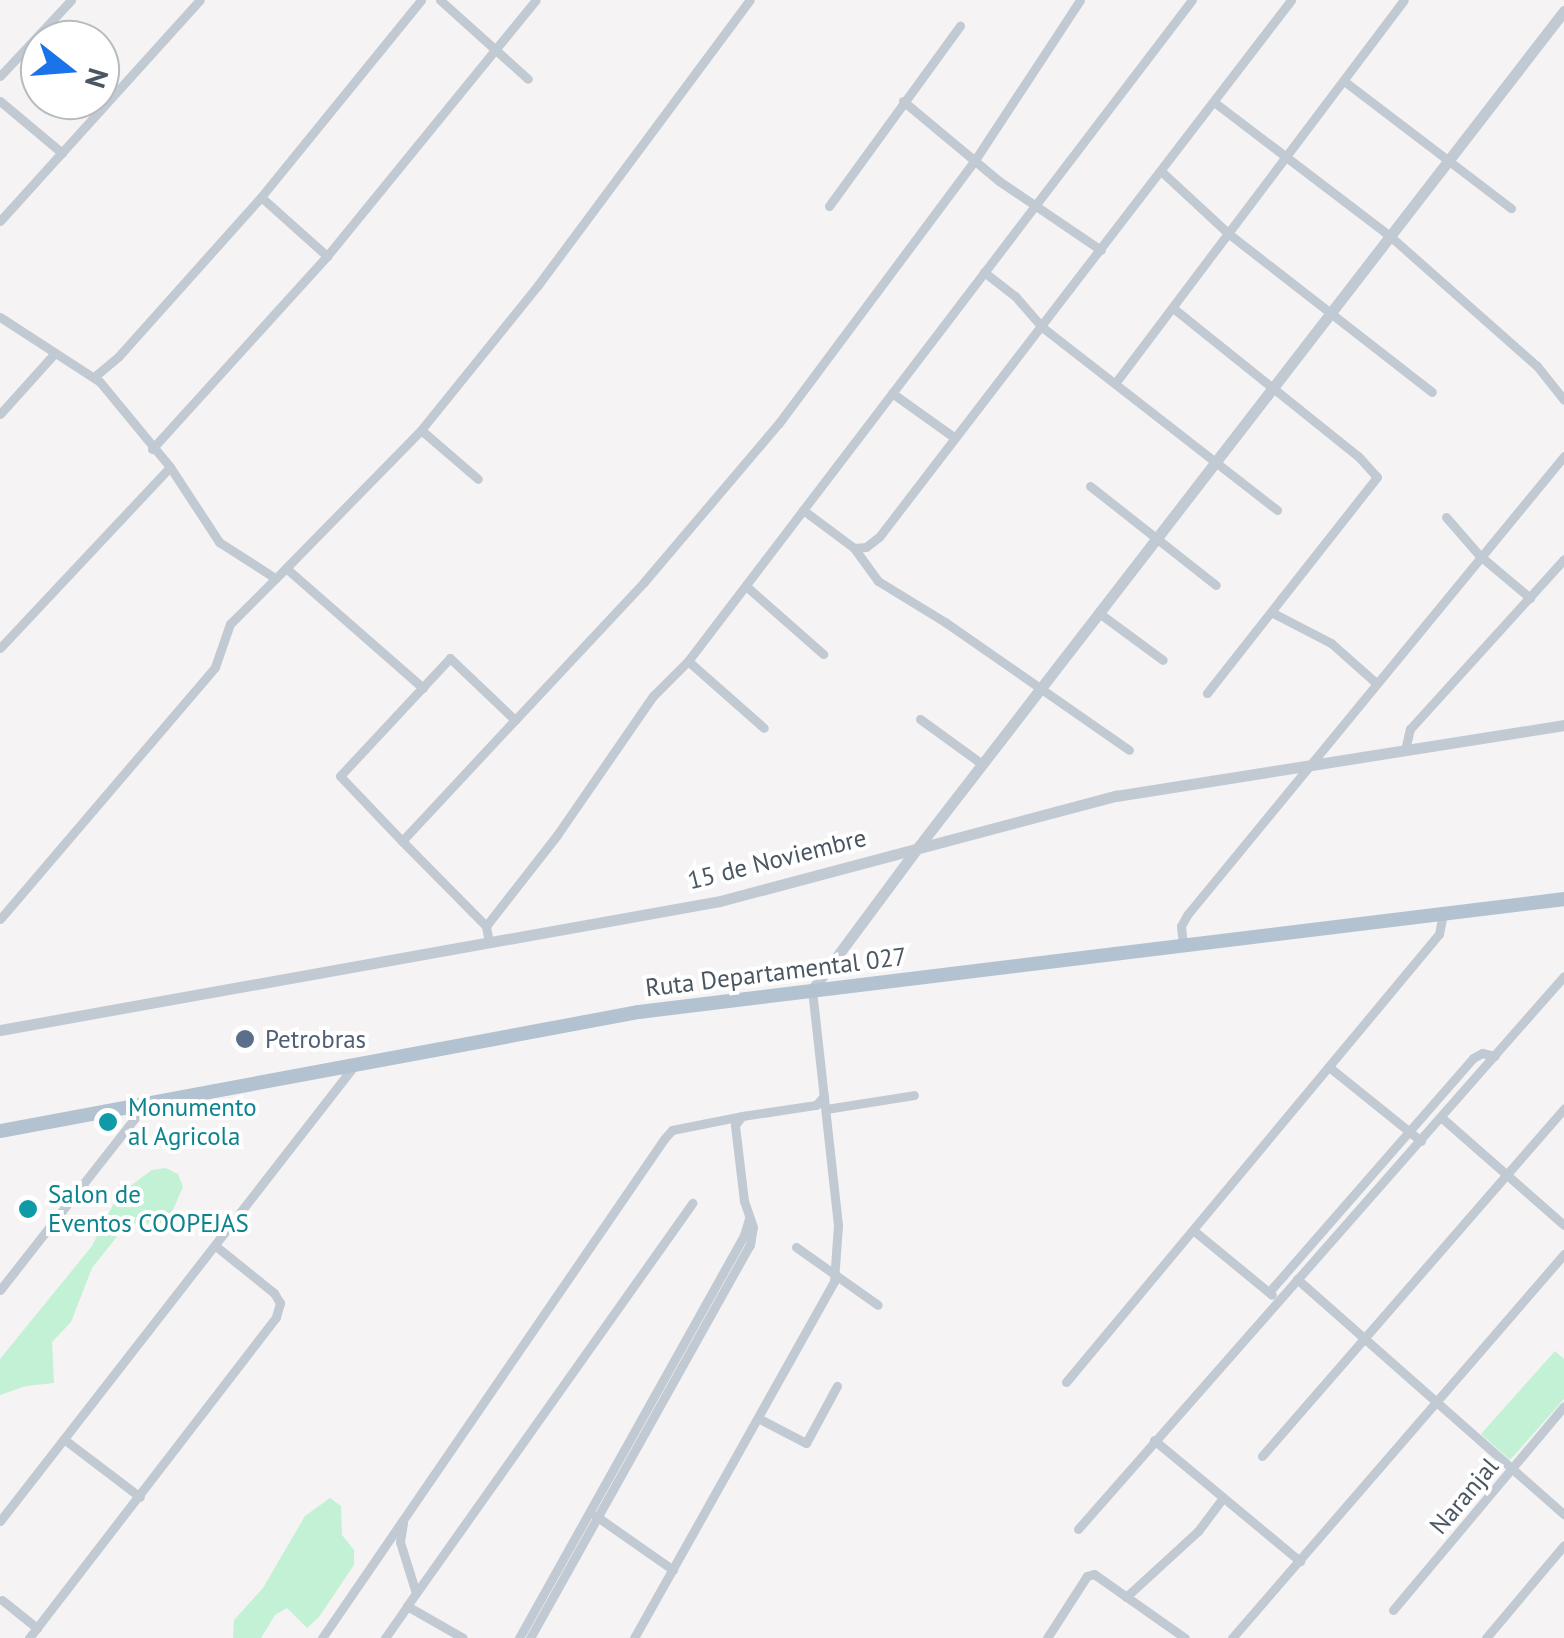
<!DOCTYPE html>
<html>
<head>
<meta charset="utf-8">
<style>
	body { margin:0 }
	#map { position:relative; width:1564px; height:1638px; overflow:hidden; background:#f5f3f3; font-family:"PT Sans",sans-serif }
	div>[style] { position:absolute }
	.green>* { inset:0; background:#c3f1d5 }
	.minor>* { height:9px; margin:-4.5px; padding:0 4.5px; transform-origin:4.5px; border-radius:4.5px; background:#c1cad2 }
	.tertiary>* { height:11px; margin:-5.5px; padding:0 5.5px; transform-origin:5.5px; border-radius:5.5px; background:#c1cad2 }
	.primary>* { height:14px; margin:-7px; padding:0 7px; transform-origin:7px; border-radius:7px; background:#b3c2d1 }
	.dots>* { width:28px; height:28px; translate:-50% -50%; box-sizing:border-box; border:5px solid #fff; border-radius:50% }
	span { translate:-50% -50%; white-space:nowrap; text-align:center; line-height:1.15; -webkit-text-stroke:8px #fff; paint-order:stroke }
	.street-label { font-size:25px; color:#4a5661 }
	.service-label { font-size:25px; color:#4e5e75 }
	.left { translate:0 -50%; text-align:left }
	.culture-label { font-size:25px; color:#0d838f }
	.north { position:absolute; left:20px; top:20px; width:100px; height:100px; box-sizing:border-box; background:#fff; border:2px solid #b7bbc0; border-radius:50%; rotate:107deg; font-size:28px; font-weight:700; line-height:40px; text-align:center; color:#4a5661 }
	.north::after { content:''; display:block; margin:auto; width:35px; height:45px; background:#1a73e8; clip-path:polygon(50% 0,100% 100%,50% 72%,0 100%) }
</style>
</head>
<body>
<div id="map">
	<div class="green">
		<i style="clip-path:polygon(166px 1168px,178px 1174px,183px 1187px,171px 1214px,161px 1223px,127px 1224px,92px 1268px,71px 1322px,52px 1342px,54px 1383px,26px 1386px,0 1395px,0 1359px,92px 1246px,118px 1195px,152px 1170px)"></i>
		<i style="clip-path:polygon(1555px 1351px,1564px 1359px,1564px 1399px,1510px 1460px,1481px 1434px)"></i>
		<i style="clip-path:polygon(330px 1498px,341px 1506px,342px 1535px,354px 1550px,354px 1565px,319px 1617px,307px 1628px,287px 1608px,275px 1615px,261px 1638px,233px 1638px,234px 1620px,263px 1588px,305px 1516px)"></i>
	</div>
	<div class="minor">
		<i style="left:440px;top:0;width:118px;rotate:41.9deg"></i>
		<i style="left:0;top:76px;width:104px;rotate:-46.9deg"></i>
		<i style="left:1344px;top:81px;width:210px;rotate:37.3deg"></i>
		<i style="left:0;top:101px;width:81px;rotate:40deg"></i>
		<i style="left:903px;top:101px;width:125px;rotate:39.8deg"></i>
		<i style="left:999px;top:181px;width:123px;rotate:34.1deg"></i>
		<i style="left:1214px;top:102px;width:223px;rotate:37.3deg"></i>
		<i style="left:1391px;top:237px;width:195px;rotate:41.5deg"></i>
		<i style="left:1537px;top:366px;width:43px;rotate:51.5deg"></i>
		<i style="left:1162px;top:172px;width:91px;rotate:42.8deg"></i>
		<i style="left:1229px;top:234px;width:257px;rotate:37.9deg"></i>
		<i style="left:261px;top:197px;width:89px;rotate:41.8deg"></i>
		<i style="left:829px;top:206px;width:223px;rotate:-54deg"></i>
		<i style="left:0;top:221px;width:298px;rotate:-47.9deg"></i>
		<i style="left:984px;top:272px;width:39px;rotate:38deg"></i>
		<i style="left:1015px;top:296px;width:41px;rotate:48.9deg"></i>
		<i style="left:1042px;top:327px;width:298px;rotate:37.9deg"></i>
		<i style="left:1173px;top:308px;width:237px;rotate:38.7deg"></i>
		<i style="left:1358px;top:456px;width:28px;rotate:48deg"></i>
		<i style="left:1377px;top:477px;width:275px;rotate:128.2deg"></i>
		<i style="left:0;top:317px;width:119px;rotate:33deg"></i>
		<i style="left:100px;top:382px;width:110px;rotate:50.5deg"></i>
		<i style="left:170px;top:467px;width:90px;rotate:56.8deg"></i>
		<i style="left:219px;top:542px;width:67px;rotate:32.7deg"></i>
		<i style="left:94px;top:377px;width:31px;rotate:-40deg"></i>
		<i style="left:118px;top:357px;width:215px;rotate:-48.2deg"></i>
		<i style="left:261px;top:197px;width:254px;rotate:-50.9deg"></i>
		<i style="left:1116px;top:382px;width:478px;rotate:-53deg"></i>
		<i style="left:892px;top:393px;width:77px;rotate:35.5deg"></i>
		<i style="left:0;top:414px;width:81px;rotate:-48deg"></i>
		<i style="left:421px;top:430px;width:75px;rotate:40.7deg"></i>
		<i style="left:152px;top:449px;width:261px;rotate:-47.8deg"></i>
		<i style="left:327px;top:256px;width:330px;rotate:-50.8deg"></i>
		<i style="left:1090px;top:486px;width:160px;rotate:38.2deg"></i>
		<i style="left:803px;top:510px;width:64px;rotate:36.7deg"></i>
		<i style="left:854px;top:548px;width:12px;rotate:-5deg"></i>
		<i style="left:866px;top:547px;width:16px;rotate:-38deg"></i>
		<i style="left:879px;top:537px;width:677px;rotate:-52.5deg"></i>
		<i style="left:1446px;top:517px;width:50px;rotate:49deg"></i>
		<i style="left:1479px;top:555px;width:67px;rotate:40.1deg"></i>
		<i style="left:854px;top:548px;width:41px;rotate:54deg"></i>
		<i style="left:878px;top:581px;width:79px;rotate:31.5deg"></i>
		<i style="left:945px;top:622px;width:224px;rotate:34.8deg"></i>
		<i style="left:746px;top:586px;width:103px;rotate:41.4deg"></i>
		<i style="left:1271px;top:612px;width:68px;rotate:27.3deg"></i>
		<i style="left:1331px;top:643px;width:59px;rotate:41.6deg"></i>
		<i style="left:1099px;top:613px;width:79px;rotate:36.3deg"></i>
		<i style="left:0;top:648px;width:248px;rotate:-46.8deg"></i>
		<i style="left:688px;top:661px;width:101px;rotate:41.4deg"></i>
		<i style="left:423px;top:688px;width:182px;rotate:-138.8deg"></i>
		<i style="left:286px;top:568px;width:193px;rotate:-45.6deg"></i>
		<i style="left:421px;top:430px;width:186px;rotate:-51.1deg"></i>
		<i style="left:538px;top:285px;width:355px;rotate:-53.4deg"></i>
		<i style="left:920px;top:719px;width:77px;rotate:36deg"></i>
		<i style="left:515px;top:720px;width:90px;rotate:-136.4deg"></i>
		<i style="left:450px;top:658px;width:161px;rotate:133deg"></i>
		<i style="left:340px;top:776px;width:90px;rotate:46.4deg"></i>
		<i style="left:402px;top:841px;width:166px;rotate:-47deg"></i>
		<i style="left:515px;top:720px;width:189px;rotate:-46.9deg"></i>
		<i style="left:644px;top:582px;width:209px;rotate:-49.7deg"></i>
		<i style="left:779px;top:423px;width:328px;rotate:-53.3deg"></i>
		<i style="left:975px;top:160px;width:191px;rotate:-56.7deg"></i>
		<i style="left:1405px;top:750px;width:22px;rotate:-77deg"></i>
		<i style="left:1410px;top:729px;width:229px;rotate:-47.8deg"></i>
		<i style="left:402px;top:841px;width:120px;rotate:45.3deg"></i>
		<i style="left:0;top:919px;width:331px;rotate:-49.5deg"></i>
		<i style="left:215px;top:667px;width:46px;rotate:-70.8deg"></i>
		<i style="left:230px;top:624px;width:79px;rotate:-45deg"></i>
		<i style="left:489px;top:942px;width:16px;rotate:-101deg"></i>
		<i style="left:486px;top:926px;width:115px;rotate:-52deg"></i>
		<i style="left:557px;top:835px;width:169px;rotate:-55.4deg"></i>
		<i style="left:653px;top:696px;width:49px;rotate:-45deg"></i>
		<i style="left:688px;top:661px;width:831px;rotate:-52.68deg"></i>
		<i style="left:1183px;top:945px;width:19px;rotate:-96deg"></i>
		<i style="left:1181px;top:926px;width:13px;rotate:-61deg"></i>
		<i style="left:1187px;top:915px;width:594px;rotate:-50.6deg"></i>
		<i style="left:1329px;top:1067px;width:118px;rotate:38.8deg"></i>
		<i style="left:826px;top:1109px;width:89px;rotate:-9deg"></i>
		<i style="left:1442px;top:1118px;width:162px;rotate:41.3deg"></i>
		<i style="left:1193px;top:1230px;width:102px;rotate:39.4deg"></i>
		<i style="left:796px;top:1247px;width:100px;rotate:35.3deg"></i>
		<i style="left:1297px;top:1279px;width:356px;rotate:41.4deg"></i>
		<i style="left:0;top:1290px;width:235px;rotate:-51.9deg"></i>
		<i style="left:1269px;top:1292px;width:310px;rotate:-48.9deg"></i>
		<i style="left:1473px;top:1058px;width:10px;rotate:-29deg"></i>
		<i style="left:1482px;top:1053px;width:13px;rotate:13deg"></i>
		<i style="left:1066px;top:1382px;width:583px;rotate:-50.22deg"></i>
		<i style="left:1439px;top:934px;width:20px;rotate:-79deg"></i>
		<i style="left:758px;top:1418px;width:54px;rotate:27.5deg"></i>
		<i style="left:806px;top:1443px;width:65px;rotate:-61.5deg"></i>
		<i style="left:65px;top:1440px;width:94px;rotate:37.2deg"></i>
		<i style="left:1154px;top:1440px;width:190px;rotate:39.7deg"></i>
		<i style="left:1262px;top:1456px;width:461px;rotate:-49deg"></i>
		<i style="left:596px;top:1516px;width:94px;rotate:35deg"></i>
		<i style="left:0;top:1521px;width:576px;rotate:-52.12deg"></i>
		<i style="left:403px;top:1523px;width:19px;rotate:99deg"></i>
		<i style="left:400px;top:1542px;width:53px;rotate:72.6deg"></i>
		<i style="left:1078px;top:1529px;width:736px;rotate:-48.69deg"></i>
		<i style="left:1126px;top:1597px;width:98px;rotate:-42.5deg"></i>
		<i style="left:1198px;top:1531px;width:40px;rotate:-53deg"></i>
		<i style="left:2px;top:1600px;width:45px;rotate:38.7deg"></i>
		<i style="left:407px;top:1606px;width:494px;rotate:-54.7deg"></i>
		<i style="left:1393px;top:1610px;width:266px;rotate:-50deg"></i>
		<i style="left:29px;top:1638px;width:405px;rotate:-52.4deg"></i>
		<i style="left:276px;top:1317px;width:15px;rotate:-74deg"></i>
		<i style="left:280px;top:1303px;width:12px;rotate:-121deg"></i>
		<i style="left:274px;top:1293px;width:73px;rotate:-141.1deg"></i>
		<i style="left:322px;top:1638px;width:605px;rotate:-55.57deg"></i>
		<i style="left:664px;top:1139px;width:12px;rotate:-48deg"></i>
		<i style="left:672px;top:1130px;width:71px;rotate:-11.3deg"></i>
		<i style="left:385px;top:1638px;width:39px;rotate:-55deg"></i>
		<i style="left:407px;top:1606px;width:64px;rotate:29.7deg"></i>
		<i style="left:519px;top:1638px;width:462px;rotate:-60.8deg"></i>
		<i style="left:744px;top:1235px;width:17px;rotate:-73deg"></i>
		<i style="left:530px;top:1638px;width:450px;rotate:-60.8deg"></i>
		<i style="left:750px;top:1245px;width:18px;rotate:-81deg"></i>
		<i style="left:753px;top:1227px;width:28px;rotate:-109deg"></i>
		<i style="left:744px;top:1201px;width:77px;rotate:-96.8deg"></i>
		<i style="left:735px;top:1125px;width:11px;rotate:-52deg"></i>
		<i style="left:742px;top:1116px;width:75px;rotate:-8.5deg"></i>
		<i style="left:816px;top:1105px;width:12px;rotate:-48deg"></i>
		<i style="left:634px;top:1638px;width:409px;rotate:-60.7deg"></i>
		<i style="left:834px;top:1281px;width:56px;rotate:-85.9deg"></i>
		<i style="left:838px;top:1225px;width:236px;rotate:-96.3deg"></i>
		<i style="left:1047px;top:1638px;width:74px;rotate:-57.2deg"></i>
		<i style="left:1087px;top:1576px;width:7px;rotate:-16deg"></i>
		<i style="left:1094px;top:1574px;width:111px;rotate:35.1deg"></i>
		<i style="left:1232px;top:1638px;width:508px;rotate:-49.15deg"></i>
		<i style="left:1486px;top:1638px;width:121px;rotate:-50deg"></i>
	</div>
	<div class="tertiary">
		<i style="left:812px;top:990px;width:179px;rotate:-53.4deg"></i>
		<i style="left:919px;top:846px;width:1055px;rotate:-52.32deg"></i>
		<i style="left:0;top:1030px;width:731px;rotate:-10.16deg"></i>
		<i style="left:720px;top:901px;width:410px;rotate:-14.9deg"></i>
		<i style="left:1116px;top:796px;width:454px;rotate:-9deg"></i>
	</div>
	<div class="primary">
		<i style="left:0;top:1131px;width:650px;rotate:-10.55deg"></i>
		<i style="left:639px;top:1012px;width:932px;rotate:-6.96deg"></i>
	</div>
	<div class="dots">
		<i style="left:245px;top:1039px;background:#5c6f8a"></i>
		<i style="left:108px;top:1122px;background:#0f9aa8"></i>
		<i style="left:28px;top:1209px;background:#0f9aa8"></i>
	</div>
	<div class="street-label">
		<span style="left:777px;top:859px;rotate:-14deg">15 de Noviembre</span>
		<span style="left:776px;top:972px;rotate:-7deg">Ruta Departamental 027</span>
		<span style="left:1464px;top:1496px;rotate:-50deg">Naranjal</span>
	</div>
	<div class="service-label">
		<span class="left" style="left:265px;top:1039px">Petrobras</span>
	</div>
	<div class="culture-label">
		<span class="left" style="left:128px;top:1122px">Monumento<br>al Agricola</span>
		<span class="left" style="left:48px;top:1209px">Salon de<br>Eventos COOPEJAS</span>
	</div>
	<div class="north">N</div>
</div>
</body>
</html>
